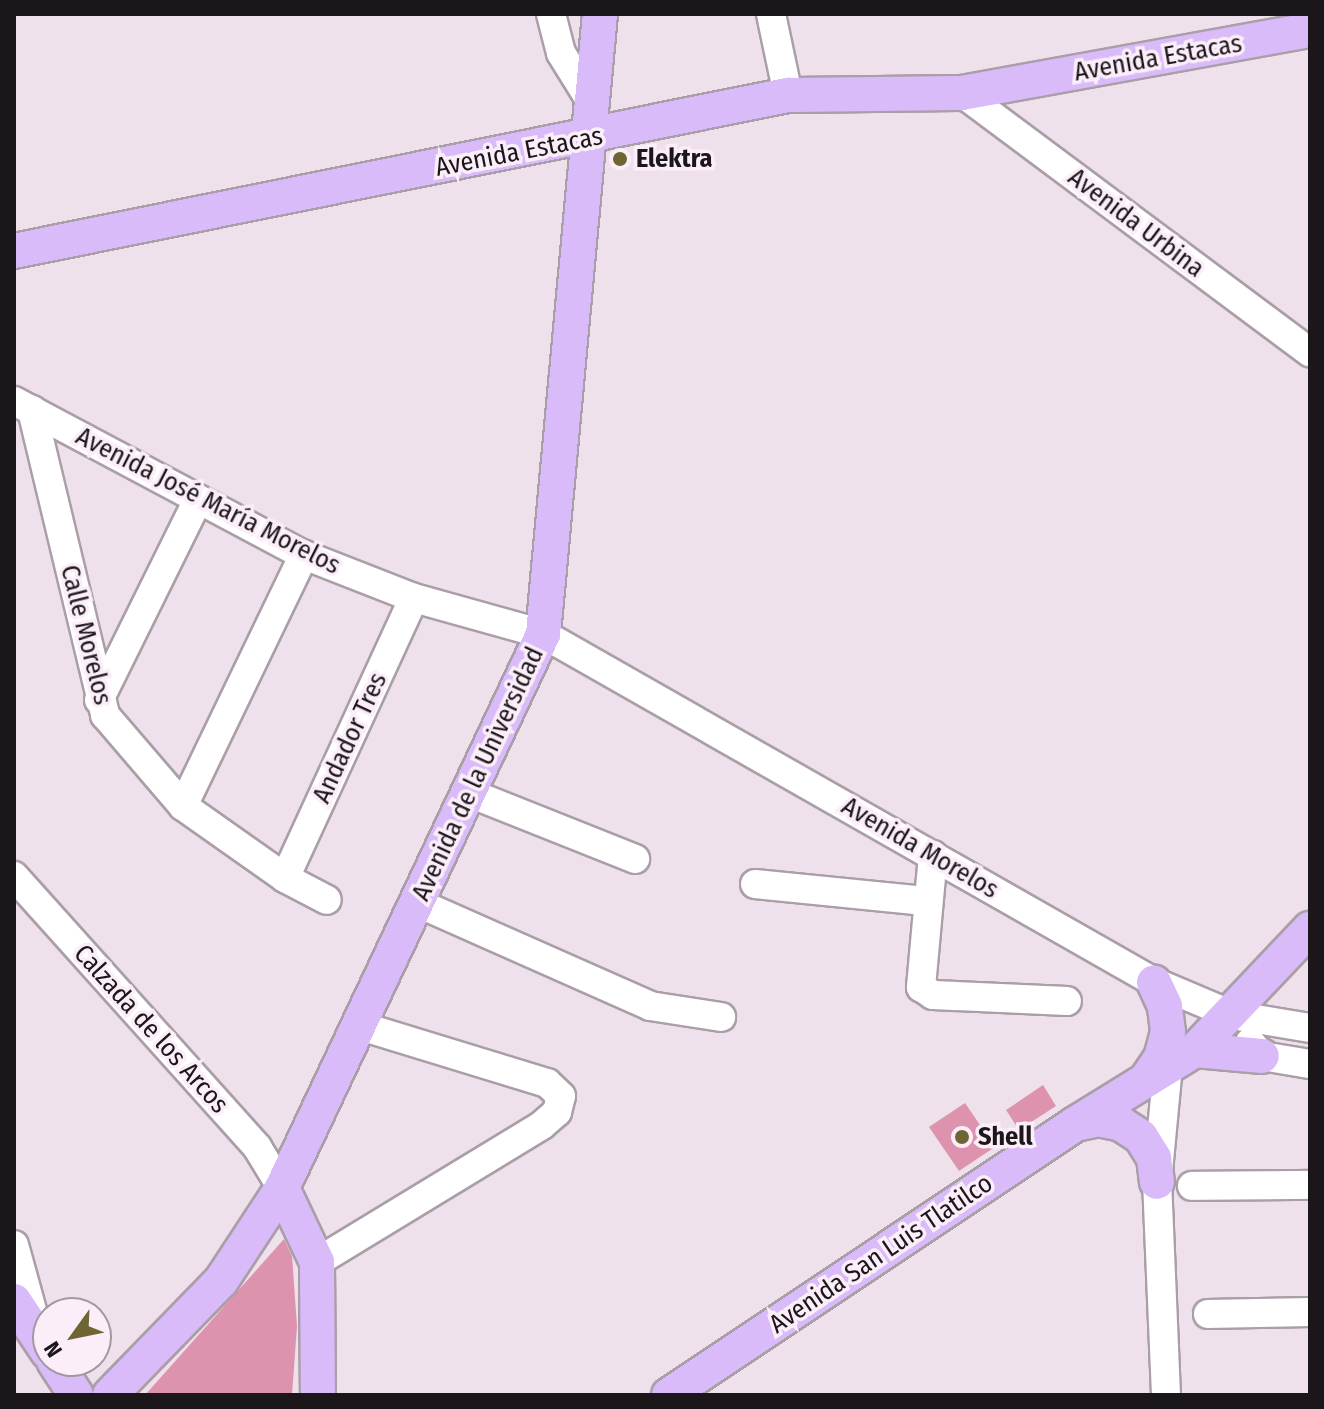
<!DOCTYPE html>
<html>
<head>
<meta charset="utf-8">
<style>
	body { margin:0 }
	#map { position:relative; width:1324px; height:1409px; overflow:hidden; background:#eee1ec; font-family:"Fira Sans Condensed",sans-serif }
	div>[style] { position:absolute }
	.building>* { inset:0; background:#dd93ae }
	.roads { filter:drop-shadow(2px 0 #aa9ea8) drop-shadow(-2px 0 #aa9ea8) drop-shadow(0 2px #aa9ea8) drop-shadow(0 -2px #aa9ea8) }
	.minor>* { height:28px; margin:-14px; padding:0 14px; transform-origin:14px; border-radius:14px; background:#fff }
	.major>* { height:34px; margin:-17px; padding:0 17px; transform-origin:17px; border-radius:17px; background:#d9bbf9 }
	.dots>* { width:22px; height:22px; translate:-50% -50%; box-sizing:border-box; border:4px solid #fbeef9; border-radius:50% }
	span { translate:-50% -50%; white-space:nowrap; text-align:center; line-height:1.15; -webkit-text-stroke:7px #fbeef9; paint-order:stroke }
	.street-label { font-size:26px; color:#1a161a }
	.poi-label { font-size:26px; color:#1a161a; font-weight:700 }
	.left { translate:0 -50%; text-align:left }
	.frame { position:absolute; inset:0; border:16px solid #1a161a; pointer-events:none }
	.north { position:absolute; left:32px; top:1297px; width:80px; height:80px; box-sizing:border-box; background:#fbeef9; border:2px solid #a198a0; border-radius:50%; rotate:237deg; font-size:22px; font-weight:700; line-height:32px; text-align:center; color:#1a161a }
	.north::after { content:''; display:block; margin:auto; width:28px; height:36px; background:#6f6532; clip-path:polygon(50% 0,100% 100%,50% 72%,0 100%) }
</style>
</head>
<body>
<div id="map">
	<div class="building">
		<i style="clip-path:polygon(1043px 1085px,1056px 1106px,1019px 1130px,1006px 1110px)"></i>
		<i style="clip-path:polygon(965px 1103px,995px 1147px,959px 1171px,929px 1127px)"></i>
		<i style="clip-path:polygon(284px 1239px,292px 1256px,297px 1326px,292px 1395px,145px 1395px)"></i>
	</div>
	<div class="roads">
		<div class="minor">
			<i style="left:551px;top:14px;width:40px;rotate:75.6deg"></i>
			<i style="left:561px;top:53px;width:59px;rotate:58.2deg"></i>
			<i style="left:771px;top:14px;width:83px;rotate:78.1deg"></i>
			<i style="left:962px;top:93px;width:434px;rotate:36.7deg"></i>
			<i style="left:14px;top:401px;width:328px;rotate:28deg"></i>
			<i style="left:304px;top:555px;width:118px;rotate:21.4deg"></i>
			<i style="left:414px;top:598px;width:134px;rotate:15.6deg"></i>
			<i style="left:543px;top:634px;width:703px;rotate:29.66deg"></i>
			<i style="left:1154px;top:982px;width:85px;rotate:22.9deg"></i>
			<i style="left:1232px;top:1015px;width:79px;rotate:9.5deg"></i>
			<i style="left:32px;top:410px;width:314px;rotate:76.5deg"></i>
			<i style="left:105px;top:715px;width:120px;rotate:49.4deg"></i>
			<i style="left:183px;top:806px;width:125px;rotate:35.2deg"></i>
			<i style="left:285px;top:878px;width:47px;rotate:27.6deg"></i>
			<i style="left:99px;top:700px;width:223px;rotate:-63.7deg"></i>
			<i style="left:467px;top:792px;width:181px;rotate:21.7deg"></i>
			<i style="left:183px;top:806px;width:279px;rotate:-64.3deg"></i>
			<i style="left:933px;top:855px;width:133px;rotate:95.2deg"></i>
			<i style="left:921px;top:987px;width:14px;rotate:34deg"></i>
			<i style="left:933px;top:995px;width:134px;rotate:2.6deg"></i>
			<i style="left:14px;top:876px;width:364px;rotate:48.1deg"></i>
			<i style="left:257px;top:1147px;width:48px;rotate:58.6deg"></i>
			<i style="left:285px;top:878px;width:308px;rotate:-65.3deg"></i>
			<i style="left:755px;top:884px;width:171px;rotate:5.7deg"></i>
			<i style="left:418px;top:903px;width:254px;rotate:23.9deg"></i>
			<i style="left:650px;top:1006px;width:72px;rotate:8.8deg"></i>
			<i style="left:1250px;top:1042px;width:18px;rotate:49deg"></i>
			<i style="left:1262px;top:1056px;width:49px;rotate:9.5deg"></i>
			<i style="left:1192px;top:1186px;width:118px;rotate:-0.5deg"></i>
			<i style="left:14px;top:1245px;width:83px;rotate:74.6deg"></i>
			<i style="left:317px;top:1262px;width:263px;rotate:-31.3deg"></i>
			<i style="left:542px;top:1125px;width:20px;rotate:-41deg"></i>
			<i style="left:557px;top:1112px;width:16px;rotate:-76deg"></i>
			<i style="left:561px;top:1096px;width:19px;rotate:-137deg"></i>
			<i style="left:547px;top:1083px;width:195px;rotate:-163deg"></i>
			<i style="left:1208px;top:1314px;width:102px;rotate:-1.1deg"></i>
			<i style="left:1166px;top:1395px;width:213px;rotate:-92.4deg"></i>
			<i style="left:1157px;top:1182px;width:117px;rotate:-84.6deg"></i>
		</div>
		<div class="major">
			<i style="left:14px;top:251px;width:790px;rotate:-11.4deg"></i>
			<i style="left:788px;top:95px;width:174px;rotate:-0.7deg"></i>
			<i style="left:962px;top:93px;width:354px;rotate:-10.3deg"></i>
			<i style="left:1195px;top:1050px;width:67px;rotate:5.1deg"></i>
			<i style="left:1146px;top:1080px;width:27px;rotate:-56deg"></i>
			<i style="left:1161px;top:1058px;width:27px;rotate:-75deg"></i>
			<i style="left:1168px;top:1032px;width:26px;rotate:-97deg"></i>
			<i style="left:1165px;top:1006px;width:26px;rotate:-115deg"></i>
			<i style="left:1075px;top:1124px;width:24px;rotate:-12deg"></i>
			<i style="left:1098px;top:1119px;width:24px;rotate:12deg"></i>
			<i style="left:1121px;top:1124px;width:24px;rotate:33deg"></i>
			<i style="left:1141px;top:1137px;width:25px;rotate:58deg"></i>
			<i style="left:1154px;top:1158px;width:24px;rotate:83deg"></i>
			<i style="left:282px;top:1188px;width:82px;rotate:64.7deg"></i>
			<i style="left:317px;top:1262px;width:133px;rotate:89.6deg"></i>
			<i style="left:14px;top:1301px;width:61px;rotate:56.3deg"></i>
			<i style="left:54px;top:1361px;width:40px;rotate:57.1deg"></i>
			<i style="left:110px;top:1395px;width:159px;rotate:-45.8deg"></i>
			<i style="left:221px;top:1281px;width:111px;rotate:-56.7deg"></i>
			<i style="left:282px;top:1188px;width:612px;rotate:-64.77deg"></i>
			<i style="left:543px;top:634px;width:623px;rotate:-84.75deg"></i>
			<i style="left:669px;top:1395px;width:488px;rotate:-33.7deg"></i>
			<i style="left:1075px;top:1124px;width:141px;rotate:-31.7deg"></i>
			<i style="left:1195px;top:1050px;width:167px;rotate:-46.5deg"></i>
		</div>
	</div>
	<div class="dots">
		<i style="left:620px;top:159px;background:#6f6532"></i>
		<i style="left:962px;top:1137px;background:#6f6532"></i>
	</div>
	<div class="street-label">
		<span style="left:1158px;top:58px;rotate:-10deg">Avenida Estacas</span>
		<span style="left:519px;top:152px;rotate:-11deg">Avenida Estacas</span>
		<span style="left:1136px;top:223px;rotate:37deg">Avenida Urbina</span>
		<span style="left:208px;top:501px;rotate:27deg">Avenida José María Morelos</span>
		<span style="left:86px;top:635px;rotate:76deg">Calle Morelos</span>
		<span style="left:350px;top:738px;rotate:-65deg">Andador Tres</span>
		<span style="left:478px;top:774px;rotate:-65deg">Avenida de la Universidad</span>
		<span style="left:920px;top:848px;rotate:30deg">Avenida Morelos</span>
		<span style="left:151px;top:1029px;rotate:48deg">Calzada de los Arcos</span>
		<span style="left:881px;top:1254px;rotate:-34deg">Avenida San Luis Tlatilco</span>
	</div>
	<div class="poi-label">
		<span class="left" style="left:636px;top:159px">Elektra</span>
		<span class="left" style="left:978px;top:1137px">Shell</span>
	</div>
	<div class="frame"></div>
	<div class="north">N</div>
</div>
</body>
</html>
